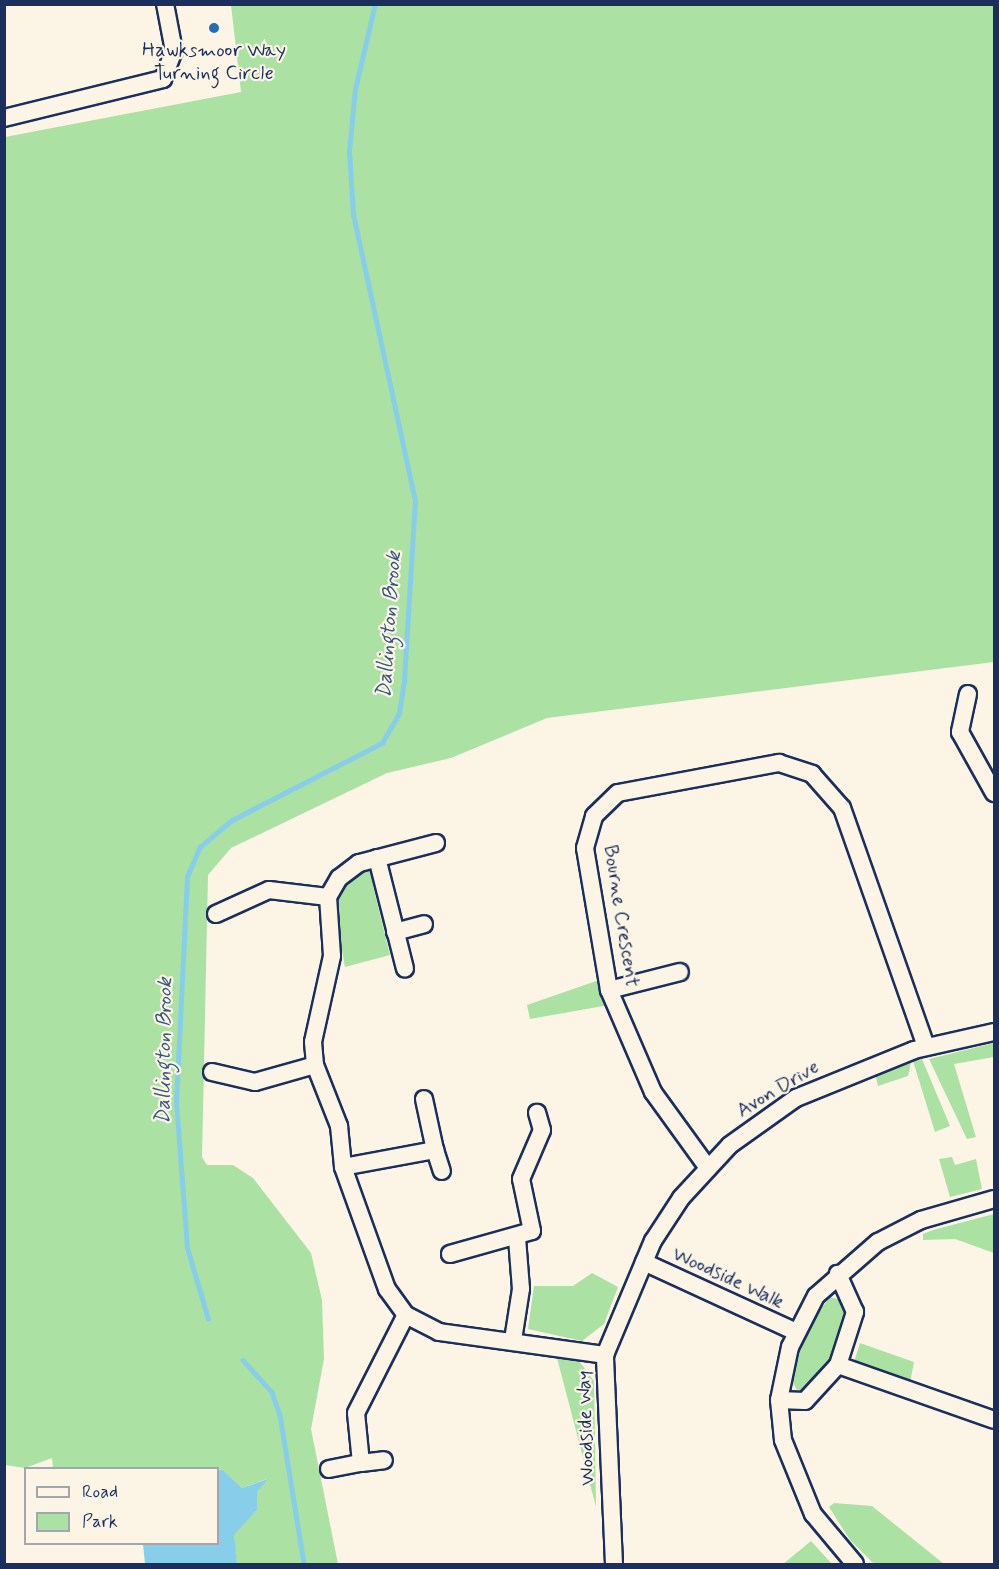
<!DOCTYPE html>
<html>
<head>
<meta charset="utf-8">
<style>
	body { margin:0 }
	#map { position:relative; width:999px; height:1569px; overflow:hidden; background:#fcf5e5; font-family:Mynerve,sans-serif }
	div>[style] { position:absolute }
	.green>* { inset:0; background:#abe1a3 }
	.water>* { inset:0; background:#88ceea }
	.stream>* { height:4.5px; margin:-2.25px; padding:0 2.25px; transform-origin:2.25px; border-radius:2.25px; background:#88ceea }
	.roads { filter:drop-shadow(2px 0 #1b2f5e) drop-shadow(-2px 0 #1b2f5e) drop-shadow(0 2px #1b2f5e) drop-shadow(0 -2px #1b2f5e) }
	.minor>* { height:16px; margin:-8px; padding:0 8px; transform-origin:8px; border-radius:8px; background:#fcf5e5 }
	.dots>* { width:16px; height:16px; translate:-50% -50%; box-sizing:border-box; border:3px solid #fcf5e5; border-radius:50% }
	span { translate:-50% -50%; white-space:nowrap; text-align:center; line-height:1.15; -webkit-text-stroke:4.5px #fcf5e5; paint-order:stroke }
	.poi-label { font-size:20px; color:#1b2f5e }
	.street-label { font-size:20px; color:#1b2f5e }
	.water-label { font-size:21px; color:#365781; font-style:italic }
	.frame { position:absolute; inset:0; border:6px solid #1b2f5e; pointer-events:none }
	.legend { position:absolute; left:24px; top:1467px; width:195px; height:78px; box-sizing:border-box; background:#fcf5e5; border:2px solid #a2a6af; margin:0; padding:8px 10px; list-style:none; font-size:18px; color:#1b2f5e }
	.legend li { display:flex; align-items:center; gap:12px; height:30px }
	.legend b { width:30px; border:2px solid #a2a6af }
</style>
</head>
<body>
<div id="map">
	<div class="green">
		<i style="clip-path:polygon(231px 5px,994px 5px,994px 662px,547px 718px,451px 758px,387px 773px,231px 848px,208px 875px,202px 1157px,207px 1165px,233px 1165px,253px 1178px,311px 1253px,322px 1300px,324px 1359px,311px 1429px,338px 1564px,237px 1564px,233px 1535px,257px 1510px,257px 1492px,267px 1479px,242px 1488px,222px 1469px,53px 1468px,52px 1458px,25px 1468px,5px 1465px,5px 137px,241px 92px)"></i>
		<i style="clip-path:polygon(366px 868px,376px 876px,373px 886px,390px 955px,345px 967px,334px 904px,349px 876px)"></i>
		<i style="clip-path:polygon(602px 979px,609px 1005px,530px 1019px,527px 1005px)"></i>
		<i style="clip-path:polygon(994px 1043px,994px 1057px,954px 1064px,976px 1137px,967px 1139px,929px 1059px)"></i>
		<i style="clip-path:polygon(922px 1059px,950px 1126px,935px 1132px,913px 1061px)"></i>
		<i style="clip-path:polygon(911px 1062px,908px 1076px,878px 1086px,875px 1073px)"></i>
		<i style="clip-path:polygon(952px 1157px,955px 1165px,976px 1159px,982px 1189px,950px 1197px,939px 1159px)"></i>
		<i style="clip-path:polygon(994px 1214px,994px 1253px,955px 1239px,923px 1240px,923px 1234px,933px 1230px)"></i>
		<i style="clip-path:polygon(592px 1273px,618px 1287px,604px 1324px,582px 1341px,528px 1329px,534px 1286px,573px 1286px)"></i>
		<i style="clip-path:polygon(830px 1297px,844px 1301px,849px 1313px,831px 1368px,807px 1392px,797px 1390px,791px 1379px,795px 1358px,806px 1329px)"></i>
		<i style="clip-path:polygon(860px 1343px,914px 1362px,909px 1388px,853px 1365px)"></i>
		<i style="clip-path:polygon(557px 1358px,579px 1361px,594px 1381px,596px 1507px)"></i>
		<i style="clip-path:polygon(834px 1503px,872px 1506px,944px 1564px,874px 1564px,850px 1540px,829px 1507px)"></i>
		<i style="clip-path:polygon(811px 1541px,832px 1564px,783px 1564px)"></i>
	</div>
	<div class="water">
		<i style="clip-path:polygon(222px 1469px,242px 1488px,268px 1479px,257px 1492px,257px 1510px,234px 1535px,237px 1564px,145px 1564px,143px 1544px,218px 1544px,218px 1470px)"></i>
	</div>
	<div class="stream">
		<i style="left:208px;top:1319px;width:74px;rotate:-106.5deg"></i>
		<i style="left:187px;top:1248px;width:146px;rotate:-94.3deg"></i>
		<i style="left:176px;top:1102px;width:225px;rotate:-87.2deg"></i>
		<i style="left:187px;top:877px;width:33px;rotate:-67deg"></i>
		<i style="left:200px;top:847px;width:42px;rotate:-40.2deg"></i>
		<i style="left:232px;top:820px;width:169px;rotate:-27.2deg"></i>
		<i style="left:382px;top:743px;width:34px;rotate:-60deg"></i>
		<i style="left:399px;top:713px;width:33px;rotate:-81deg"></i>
		<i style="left:404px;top:680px;width:179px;rotate:-86.5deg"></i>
		<i style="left:415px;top:501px;width:293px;rotate:-102.2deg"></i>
		<i style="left:353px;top:215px;width:64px;rotate:-93.6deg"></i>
		<i style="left:349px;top:151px;width:62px;rotate:-84.5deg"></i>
		<i style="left:355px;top:89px;width:87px;rotate:-76.8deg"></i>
		<i style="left:243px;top:1360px;width:43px;rotate:47.8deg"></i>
		<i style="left:272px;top:1392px;width:24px;rotate:71deg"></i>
		<i style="left:280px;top:1415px;width:151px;rotate:80.8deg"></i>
	</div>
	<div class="roads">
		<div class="minor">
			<i style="left:4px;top:118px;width:164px;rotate:-13.8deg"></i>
			<i style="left:163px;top:79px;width:30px;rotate:-69deg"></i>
			<i style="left:174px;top:51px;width:48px;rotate:-100.8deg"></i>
			<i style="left:968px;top:694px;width:39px;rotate:102deg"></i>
			<i style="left:960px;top:732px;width:70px;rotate:60.9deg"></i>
			<i style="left:436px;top:843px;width:80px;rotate:165.4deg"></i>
			<i style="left:359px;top:863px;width:25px;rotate:143deg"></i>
			<i style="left:339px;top:878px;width:22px;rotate:120deg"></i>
			<i style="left:328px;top:897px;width:59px;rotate:86.1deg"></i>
			<i style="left:332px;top:956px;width:88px;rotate:102.5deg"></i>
			<i style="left:313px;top:1042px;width:23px;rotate:85deg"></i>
			<i style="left:315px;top:1065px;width:66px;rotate:68.5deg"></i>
			<i style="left:339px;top:1126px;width:41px;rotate:84.4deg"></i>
			<i style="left:343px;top:1167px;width:130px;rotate:70.2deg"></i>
			<i style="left:387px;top:1289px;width:32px;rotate:54deg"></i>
			<i style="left:406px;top:1315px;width:37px;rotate:27deg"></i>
			<i style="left:439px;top:1332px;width:168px;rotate:7.9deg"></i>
			<i style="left:377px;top:858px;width:114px;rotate:75.8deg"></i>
			<i style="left:216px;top:914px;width:58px;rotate:-24.4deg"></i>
			<i style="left:269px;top:890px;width:59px;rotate:6.8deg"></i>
			<i style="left:395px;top:932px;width:30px;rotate:-15deg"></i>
			<i style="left:609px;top:990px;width:73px;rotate:-14.2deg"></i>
			<i style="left:212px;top:1072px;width:44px;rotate:13.1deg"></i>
			<i style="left:255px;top:1082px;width:62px;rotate:-15.8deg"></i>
			<i style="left:435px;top:1150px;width:22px;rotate:72deg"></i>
			<i style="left:343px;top:1167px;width:94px;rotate:-10.5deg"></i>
			<i style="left:435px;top:1150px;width:52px;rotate:-102.2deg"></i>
			<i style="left:708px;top:1168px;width:94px;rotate:-125.9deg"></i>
			<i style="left:653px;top:1092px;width:111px;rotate:-113.3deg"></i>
			<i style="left:609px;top:990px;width:144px;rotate:-99.6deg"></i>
			<i style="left:585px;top:848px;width:33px;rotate:-74deg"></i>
			<i style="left:594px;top:816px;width:33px;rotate:-44deg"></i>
			<i style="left:618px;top:793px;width:164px;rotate:-10.6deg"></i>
			<i style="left:779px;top:763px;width:35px;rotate:18deg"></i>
			<i style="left:812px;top:774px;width:45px;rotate:48.6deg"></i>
			<i style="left:842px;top:808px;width:253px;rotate:70.6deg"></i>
			<i style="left:450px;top:1254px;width:85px;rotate:-15.7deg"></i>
			<i style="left:532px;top:1231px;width:53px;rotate:-101.9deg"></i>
			<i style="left:521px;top:1179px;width:53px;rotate:-66.8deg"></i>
			<i style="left:542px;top:1130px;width:18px;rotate:-106deg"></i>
			<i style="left:644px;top:1262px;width:167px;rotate:24.7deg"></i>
			<i style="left:513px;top:1340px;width:52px;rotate:-81.1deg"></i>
			<i style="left:521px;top:1289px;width:51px;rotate:-94.5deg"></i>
			<i style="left:838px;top:1365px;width:165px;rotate:19.4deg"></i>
			<i style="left:779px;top:1400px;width:26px;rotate:2deg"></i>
			<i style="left:805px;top:1401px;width:49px;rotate:-47.5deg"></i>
			<i style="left:838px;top:1365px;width:56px;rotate:-72.2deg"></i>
			<i style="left:855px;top:1312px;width:42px;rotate:-114.1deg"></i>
			<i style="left:361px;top:1463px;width:23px;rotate:-7deg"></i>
			<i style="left:329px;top:1469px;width:33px;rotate:-11deg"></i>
			<i style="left:361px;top:1463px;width:50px;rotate:-95.7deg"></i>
			<i style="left:356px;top:1413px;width:110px;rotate:-63deg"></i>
			<i style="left:614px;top:1564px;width:209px;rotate:-92.5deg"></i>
			<i style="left:605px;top:1355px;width:124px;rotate:-67.2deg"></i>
			<i style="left:653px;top:1241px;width:51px;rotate:-56.9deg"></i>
			<i style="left:681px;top:1198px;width:72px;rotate:-47.2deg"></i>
			<i style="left:730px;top:1145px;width:81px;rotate:-35.5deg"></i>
			<i style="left:796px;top:1098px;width:127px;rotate:-22.1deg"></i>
			<i style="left:914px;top:1050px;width:82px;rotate:-12.7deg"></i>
			<i style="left:855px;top:1564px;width:65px;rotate:-130deg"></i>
			<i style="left:813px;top:1514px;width:80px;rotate:-112.1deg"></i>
			<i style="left:783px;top:1440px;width:40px;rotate:-95.7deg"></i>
			<i style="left:779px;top:1400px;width:54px;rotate:-78.3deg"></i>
			<i style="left:790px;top:1347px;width:57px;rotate:-63deg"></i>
			<i style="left:816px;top:1296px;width:82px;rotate:-41.1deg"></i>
			<i style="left:878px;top:1242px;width:48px;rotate:-27.1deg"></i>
			<i style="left:921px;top:1220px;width:76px;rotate:-16deg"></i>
		</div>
	</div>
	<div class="dots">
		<i style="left:214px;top:28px;background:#1f6fb2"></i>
	</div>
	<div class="poi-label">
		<span style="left:214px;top:62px">Hawksmoor Way<br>Turning Circle</span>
	</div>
	<div class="street-label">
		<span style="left:621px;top:916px;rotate:81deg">Bourne Crescent</span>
		<span style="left:778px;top:1089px;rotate:-31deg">Avon Drive</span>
		<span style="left:728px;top:1278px;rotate:25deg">Woodside Walk</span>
		<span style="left:586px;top:1428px;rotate:-92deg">Woodside Way</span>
	</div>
	<div class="water-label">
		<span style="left:389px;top:625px;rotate:-86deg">Dallington Brook</span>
		<span style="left:164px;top:1051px;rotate:-89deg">Dallington Brook</span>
	</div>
	<div class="frame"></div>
	<ul class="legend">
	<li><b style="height:8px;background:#fcf5e5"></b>Road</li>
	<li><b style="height:16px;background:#abe1a3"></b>Park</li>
	</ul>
</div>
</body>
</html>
